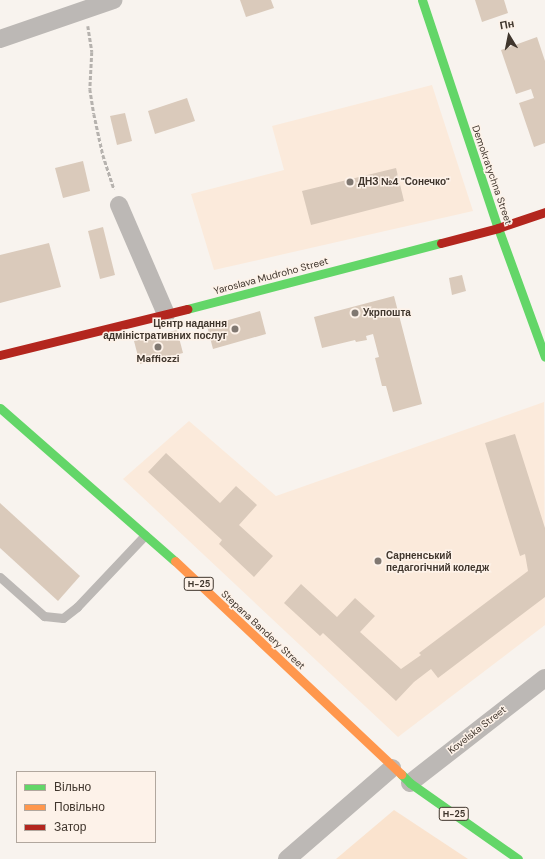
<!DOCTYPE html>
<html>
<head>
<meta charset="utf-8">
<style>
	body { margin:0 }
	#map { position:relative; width:545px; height:859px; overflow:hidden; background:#f8f3ee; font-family:"DM Sans",sans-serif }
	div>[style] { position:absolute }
	.built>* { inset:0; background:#fbeadb }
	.green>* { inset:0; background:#fae3ce }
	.building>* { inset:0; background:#dacabb }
	.path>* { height:2.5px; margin-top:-1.25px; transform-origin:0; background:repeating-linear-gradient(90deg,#b6b2ae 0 4px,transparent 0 6px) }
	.lane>* { height:9px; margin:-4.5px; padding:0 4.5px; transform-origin:4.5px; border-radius:4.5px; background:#bcb8b5 }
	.street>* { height:18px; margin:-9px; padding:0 9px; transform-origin:9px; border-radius:9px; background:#bcb8b5 }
	.fast>* { height:9px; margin:-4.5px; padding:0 4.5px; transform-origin:4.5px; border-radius:4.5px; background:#63d668 }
	.slow>* { height:9px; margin:-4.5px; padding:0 4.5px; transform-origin:4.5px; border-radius:4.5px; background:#ff974d }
	.jam>* { height:9px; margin:-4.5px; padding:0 4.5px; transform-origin:4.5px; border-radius:4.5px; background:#b3261e }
	.dots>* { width:11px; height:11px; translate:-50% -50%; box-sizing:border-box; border:2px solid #fdf2e9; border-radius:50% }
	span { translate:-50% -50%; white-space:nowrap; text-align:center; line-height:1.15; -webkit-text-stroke:3px #fdf2e9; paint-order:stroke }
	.shield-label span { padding:1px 3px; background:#fdf2e9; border:1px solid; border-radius:3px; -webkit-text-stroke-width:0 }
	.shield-label { font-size:9px; color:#40362d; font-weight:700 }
	.street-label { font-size:10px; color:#40362d }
	.poi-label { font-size:10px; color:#40362d; font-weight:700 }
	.left { translate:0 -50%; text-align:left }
	.right { translate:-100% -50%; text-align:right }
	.legend { position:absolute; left:16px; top:771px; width:140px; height:72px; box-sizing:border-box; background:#fdf2e9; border:1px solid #b1a79e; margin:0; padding:5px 7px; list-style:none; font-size:12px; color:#40362d }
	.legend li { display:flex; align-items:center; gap:8px; height:20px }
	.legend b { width:20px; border:1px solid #b1a79e }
	.north { position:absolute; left:489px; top:16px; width:40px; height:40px; -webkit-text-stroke:3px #fdf2e9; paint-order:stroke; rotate:350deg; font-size:11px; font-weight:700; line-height:16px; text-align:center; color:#40362d }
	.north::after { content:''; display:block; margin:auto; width:14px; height:18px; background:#40362d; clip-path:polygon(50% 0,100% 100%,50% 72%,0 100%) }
</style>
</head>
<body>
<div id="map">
	<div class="built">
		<i style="clip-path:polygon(432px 85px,473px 211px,214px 270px,191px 194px,284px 170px,272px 126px)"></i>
		<i style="clip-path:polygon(544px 402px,545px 625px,398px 737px,123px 479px,189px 421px,276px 496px)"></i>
	</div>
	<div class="green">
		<i style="clip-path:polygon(394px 810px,468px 859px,336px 859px)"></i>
	</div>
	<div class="building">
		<i style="clip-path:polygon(240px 0,271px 0,274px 8px,246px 17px)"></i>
		<i style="clip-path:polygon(475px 0,504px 0,508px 13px,482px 22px)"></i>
		<i style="clip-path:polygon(537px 37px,545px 61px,545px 143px,534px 147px,519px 103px,534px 98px,531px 89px,516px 94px,501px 50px)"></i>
		<i style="clip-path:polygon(187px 98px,195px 121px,155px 134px,148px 111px)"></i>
		<i style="clip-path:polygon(125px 113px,132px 141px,117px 145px,110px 116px)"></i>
		<i style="clip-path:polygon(83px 161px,90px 191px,63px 198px,55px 168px)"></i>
		<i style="clip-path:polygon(396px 168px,404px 201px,311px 225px,302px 191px)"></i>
		<i style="clip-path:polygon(103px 227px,115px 275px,100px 279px,88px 231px)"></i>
		<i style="clip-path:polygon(49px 243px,61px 287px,0 303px,0 255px)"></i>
		<i style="clip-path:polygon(462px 275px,466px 291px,452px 295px,449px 278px)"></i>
		<i style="clip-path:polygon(394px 296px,422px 404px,393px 412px,386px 386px,382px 386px,375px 358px,379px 357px,373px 334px,366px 336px,367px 340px,356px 342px,355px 340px,322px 348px,314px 317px)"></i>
		<i style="clip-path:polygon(260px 311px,266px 334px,213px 349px,207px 326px)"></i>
		<i style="clip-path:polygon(177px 330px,183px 353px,140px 364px,134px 341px)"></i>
		<i style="clip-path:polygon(515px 434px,545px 528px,545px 597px,438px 678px,431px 669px,414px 682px,396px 701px,323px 633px,320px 636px,284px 603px,301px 584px,337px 617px,355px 598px,375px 616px,360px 632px,401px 669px,421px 655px,419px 653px,528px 571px,525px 554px,520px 556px,485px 443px)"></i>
		<i style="clip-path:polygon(166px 453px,220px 503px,236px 486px,257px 505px,239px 525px,273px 556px,254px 577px,219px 544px,222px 540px,148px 472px)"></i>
		<i style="clip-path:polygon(0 503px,80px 576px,58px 601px,0 548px)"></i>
	</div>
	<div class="path">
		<i style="left:88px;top:26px;width:26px;rotate:81deg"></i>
		<i style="left:92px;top:52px;width:37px;rotate:93deg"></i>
		<i style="left:90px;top:89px;width:25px;rotate:81deg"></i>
		<i style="left:94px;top:114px;width:42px;rotate:77.6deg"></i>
		<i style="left:103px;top:155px;width:36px;rotate:72deg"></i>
	</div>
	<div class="lane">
		<i style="left:0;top:577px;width:59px;rotate:41.6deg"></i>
		<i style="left:44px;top:616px;width:19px;rotate:6deg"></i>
		<i style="left:63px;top:618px;width:18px;rotate:-38deg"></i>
		<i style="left:77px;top:607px;width:99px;rotate:-46.6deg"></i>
	</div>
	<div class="street">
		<i style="left:0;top:39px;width:120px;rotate:-19deg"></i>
		<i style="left:119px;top:205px;width:119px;rotate:66.7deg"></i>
		<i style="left:410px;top:783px;width:171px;rotate:-37.9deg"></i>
		<i style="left:287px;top:859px;width:139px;rotate:-40.9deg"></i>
	</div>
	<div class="fast">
		<i style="left:422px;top:0;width:240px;rotate:71.6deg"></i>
		<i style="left:498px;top:228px;width:137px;rotate:70deg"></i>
		<i style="left:187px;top:309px;width:262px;rotate:-14.6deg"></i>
		<i style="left:0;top:408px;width:232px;rotate:41.2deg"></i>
		<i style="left:401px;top:774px;width:13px;rotate:45deg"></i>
		<i style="left:410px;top:783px;width:132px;rotate:35.1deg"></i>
	</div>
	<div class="slow">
		<i style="left:175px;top:561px;width:311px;rotate:43.3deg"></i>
	</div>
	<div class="jam">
		<i style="left:441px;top:243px;width:59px;rotate:-14.7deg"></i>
		<i style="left:498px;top:228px;width:50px;rotate:-18.8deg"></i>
		<i style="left:0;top:355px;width:193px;rotate:-13.8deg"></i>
	</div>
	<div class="dots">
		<i style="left:350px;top:182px;background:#807871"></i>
		<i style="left:355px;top:313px;background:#807871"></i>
		<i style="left:235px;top:329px;background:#807871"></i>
		<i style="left:158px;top:347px;background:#807871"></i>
		<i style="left:378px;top:561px;background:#807871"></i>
	</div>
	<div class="shield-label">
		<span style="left:199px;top:584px">Н-25</span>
		<span style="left:454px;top:814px">Н-25</span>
	</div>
	<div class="street-label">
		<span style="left:492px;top:175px;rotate:71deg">Demokratychna Street</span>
		<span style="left:271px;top:276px;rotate:-15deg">Yaroslava Mudroho Street</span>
		<span style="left:263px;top:630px;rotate:43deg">Stepana Bandery Street</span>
		<span style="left:477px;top:730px;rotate:-38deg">Kovelska Street</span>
	</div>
	<div class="poi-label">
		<span class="left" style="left:358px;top:182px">ДНЗ №4 "Сонечко"</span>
		<span class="left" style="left:363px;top:313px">Укрпошта</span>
		<span class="right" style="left:227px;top:329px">Центр надання<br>адміністративних послуг</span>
		<span style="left:158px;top:359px">Maffiozzi</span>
		<span class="left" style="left:386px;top:561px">Сарненський<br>педагогічний коледж</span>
	</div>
	<ul class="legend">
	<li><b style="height:5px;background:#63d668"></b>Вільно</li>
	<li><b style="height:5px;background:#ff974d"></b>Повільно</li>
	<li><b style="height:5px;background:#b3261e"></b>Затор</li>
	</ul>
	<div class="north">Пн</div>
</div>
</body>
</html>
